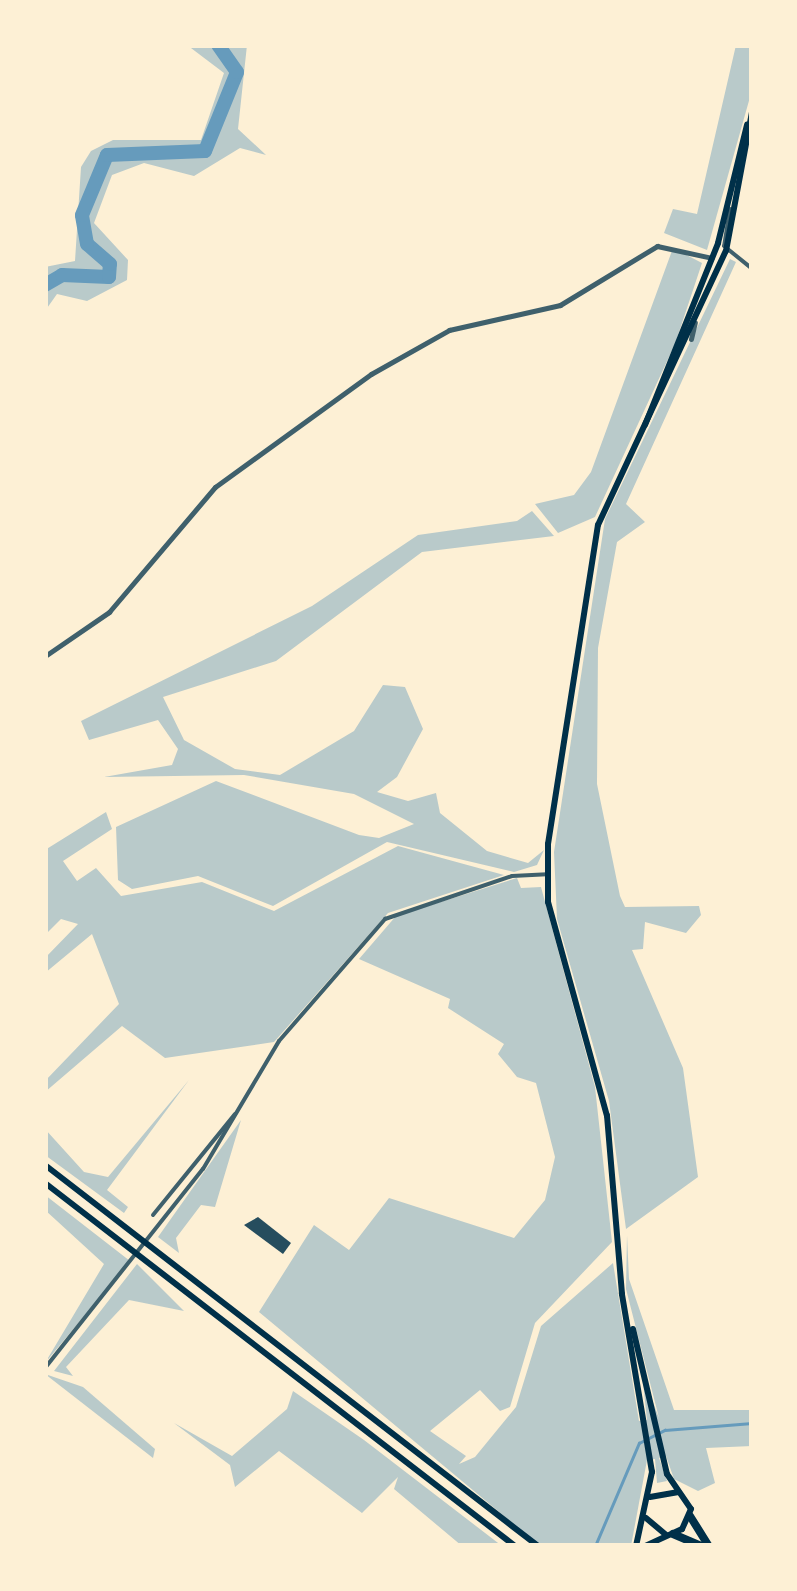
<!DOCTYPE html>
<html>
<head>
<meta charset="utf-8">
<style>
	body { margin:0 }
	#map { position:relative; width:797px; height:1591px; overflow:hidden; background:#fdf0d5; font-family:"Fira Sans Condensed",sans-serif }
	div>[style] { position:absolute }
	.green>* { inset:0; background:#b9caca }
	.stream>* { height:2.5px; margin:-1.25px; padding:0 1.25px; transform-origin:1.25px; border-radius:1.25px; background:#669bbc }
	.river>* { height:14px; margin:-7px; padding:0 7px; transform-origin:7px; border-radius:7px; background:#669bbc }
	.building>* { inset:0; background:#264d5e }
	.minor>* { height:4px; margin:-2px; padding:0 2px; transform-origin:2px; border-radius:2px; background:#3f606c }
	.tertiary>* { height:5px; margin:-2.5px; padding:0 2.5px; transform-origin:2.5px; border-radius:2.5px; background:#3f606c }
	.primary>* { height:6px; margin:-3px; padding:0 3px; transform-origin:3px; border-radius:3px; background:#003049 }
	.trunk>* { height:6px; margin:-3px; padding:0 3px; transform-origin:3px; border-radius:3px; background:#003049 }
	.motorway>* { height:8px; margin:-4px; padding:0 4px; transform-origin:4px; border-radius:4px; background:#003049 }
	span { translate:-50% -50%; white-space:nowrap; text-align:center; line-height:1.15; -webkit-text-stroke:10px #fdf0d5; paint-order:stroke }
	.frame { position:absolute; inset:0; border:48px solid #fdf0d5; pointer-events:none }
</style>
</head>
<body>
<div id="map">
	<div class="green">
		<i style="clip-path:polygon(187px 45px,247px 45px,238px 129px,266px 155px,240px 148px,194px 176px,144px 163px,112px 175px,94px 223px,128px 260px,127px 280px,87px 301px,57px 294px,45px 311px,45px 267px,75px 261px,81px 167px,91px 151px,113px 140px,201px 140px,224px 73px)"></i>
		<i style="clip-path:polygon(736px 45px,752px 45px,752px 90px,707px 250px,664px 233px,673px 209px,697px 214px)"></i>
		<i style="clip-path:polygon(673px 248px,702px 263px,675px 344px,595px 517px,558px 533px,535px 504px,574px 495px,591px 472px)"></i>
		<i style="clip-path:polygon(730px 259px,736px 262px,626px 504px,645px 522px,617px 542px,598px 648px,597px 784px,620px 896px,625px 907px,699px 906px,701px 915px,686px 933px,645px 922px,643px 949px,632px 950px,683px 1068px,698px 1177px,626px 1229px,609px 1101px,557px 919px,554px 852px,605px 519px)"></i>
		<i style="clip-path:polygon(532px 511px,554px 536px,422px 552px,276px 661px,163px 697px,184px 740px,235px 769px,280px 775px,354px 731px,383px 685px,405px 687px,423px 729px,397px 777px,377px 792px,408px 801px,436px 793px,440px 813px,487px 851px,528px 863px,544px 850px,537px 865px,514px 872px,387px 842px,273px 906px,198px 876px,132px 889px,118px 880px,116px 827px,216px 781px,359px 835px,379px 838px,414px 824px,354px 794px,244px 775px,104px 777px,172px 765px,178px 749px,158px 720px,89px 740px,81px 721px,312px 606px,418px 535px,517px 521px)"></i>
		<i style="clip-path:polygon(106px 812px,112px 829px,63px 861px,77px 881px,96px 868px,121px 896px,202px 882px,274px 911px,398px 846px,504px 875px,388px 913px,274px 1042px,165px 1058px,122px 1026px,45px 1092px,45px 1081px,119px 1004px,92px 934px,45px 973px,45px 958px,78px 924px,61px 919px,45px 935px,45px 850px)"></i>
		<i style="clip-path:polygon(517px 878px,521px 888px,541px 887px,595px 1087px,612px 1242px,535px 1323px,510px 1407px,500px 1411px,480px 1390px,430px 1431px,466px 1456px,459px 1464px,475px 1457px,516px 1407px,541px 1326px,613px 1263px,639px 1421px,647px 1420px,642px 1373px,659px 1418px,626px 1289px,627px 1235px,629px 1279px,674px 1410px,752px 1410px,752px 1446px,706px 1448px,715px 1483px,698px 1491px,674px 1479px,666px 1456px,659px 1458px,667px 1481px,657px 1483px,655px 1459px,647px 1460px,631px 1546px,540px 1546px,259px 1312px,314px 1225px,349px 1250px,389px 1198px,514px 1238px,545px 1200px,555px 1157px,536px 1083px,517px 1077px,498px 1054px,504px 1044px,448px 1008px,450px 999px,359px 959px,396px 916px)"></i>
		<i style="clip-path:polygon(189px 1080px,107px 1190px,128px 1207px,124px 1213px,45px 1155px,45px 1129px,84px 1172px,108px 1177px)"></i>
		<i style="clip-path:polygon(241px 1120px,215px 1207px,201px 1205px,176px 1238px,179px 1253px,158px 1237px)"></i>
		<i style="clip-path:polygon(45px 1195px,130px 1261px,45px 1363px,104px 1264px,45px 1210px)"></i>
		<i style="clip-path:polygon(137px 1264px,184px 1311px,129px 1300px,66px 1367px,73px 1376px,54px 1371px)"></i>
		<i style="clip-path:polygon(45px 1374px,83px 1387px,155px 1449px,153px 1458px)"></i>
		<i style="clip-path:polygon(293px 1391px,364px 1440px,502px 1546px,462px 1546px,394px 1489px,398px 1477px,362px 1513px,279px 1451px,235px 1487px,230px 1465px,174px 1423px,232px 1456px,287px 1409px)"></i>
	</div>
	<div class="stream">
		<i style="left:595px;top:1546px;width:112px;rotate:-66.9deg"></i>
		<i style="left:639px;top:1443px;width:29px;rotate:-27deg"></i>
		<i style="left:665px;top:1430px;width:87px;rotate:-4.6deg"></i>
	</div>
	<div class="river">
		<i style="left:45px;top:285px;width:20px;rotate:-30deg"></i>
		<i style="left:62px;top:275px;width:47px;rotate:2.4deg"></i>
		<i style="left:109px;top:277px;width:13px;rotate:-86deg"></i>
		<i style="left:110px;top:264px;width:30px;rotate:-139deg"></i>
		<i style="left:87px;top:244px;width:29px;rotate:-100deg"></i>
		<i style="left:82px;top:215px;width:65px;rotate:-67.4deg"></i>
		<i style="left:107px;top:155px;width:98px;rotate:-2.3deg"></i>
		<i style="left:205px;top:151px;width:85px;rotate:-67.9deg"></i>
		<i style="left:237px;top:72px;width:33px;rotate:-125deg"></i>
	</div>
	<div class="building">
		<i style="clip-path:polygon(258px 1217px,291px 1243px,283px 1254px,244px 1225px)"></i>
	</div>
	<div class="minor">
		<i style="left:730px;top:209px;width:37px;rotate:99deg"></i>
		<i style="left:724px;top:246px;width:36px;rotate:39deg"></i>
		<i style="left:153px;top:1215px;width:130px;rotate:-50.9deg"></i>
		<i style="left:45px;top:1368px;width:254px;rotate:-51.6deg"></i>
		<i style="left:203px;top:1169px;width:149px;rotate:-59.3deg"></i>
		<i style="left:279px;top:1041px;width:162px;rotate:-49deg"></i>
		<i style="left:385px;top:919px;width:134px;rotate:-18.7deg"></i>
		<i style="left:512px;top:876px;width:35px;rotate:-3deg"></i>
	</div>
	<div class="tertiary">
		<i style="left:691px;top:339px;width:17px;rotate:-77deg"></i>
		<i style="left:45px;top:656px;width:78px;rotate:-34.5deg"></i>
		<i style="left:109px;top:612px;width:164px;rotate:-49.7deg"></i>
		<i style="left:215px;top:487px;width:193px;rotate:-35.9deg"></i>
		<i style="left:371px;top:374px;width:90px;rotate:-29.4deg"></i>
		<i style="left:449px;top:330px;width:114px;rotate:-12.7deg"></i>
		<i style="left:560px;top:305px;width:114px;rotate:-31.3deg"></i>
		<i style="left:657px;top:246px;width:56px;rotate:12.3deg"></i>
	</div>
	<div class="primary">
		<i style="left:645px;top:425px;width:196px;rotate:-68.1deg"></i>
		<i style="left:718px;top:243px;width:122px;rotate:-76.2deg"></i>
		<i style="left:633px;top:1329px;width:149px;rotate:76.8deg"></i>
		<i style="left:667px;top:1474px;width:42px;rotate:55.6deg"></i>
		<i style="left:691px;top:1509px;width:22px;rotate:114deg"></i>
		<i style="left:682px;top:1529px;width:41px;rotate:155.3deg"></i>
		<i style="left:650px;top:1497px;width:29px;rotate:-10deg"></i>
		<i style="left:646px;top:1518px;width:26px;rotate:40deg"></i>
		<i style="left:636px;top:1546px;width:76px;rotate:-77.8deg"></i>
		<i style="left:652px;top:1472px;width:181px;rotate:-99.6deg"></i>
		<i style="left:622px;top:1294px;width:179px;rotate:-94.8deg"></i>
		<i style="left:607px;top:1116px;width:222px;rotate:-105.4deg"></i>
		<i style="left:548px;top:902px;width:58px;rotate:-90deg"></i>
		<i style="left:548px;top:844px;width:323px;rotate:-81.1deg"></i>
		<i style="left:598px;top:525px;width:302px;rotate:-65deg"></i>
		<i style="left:726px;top:251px;width:141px;rotate:-79.4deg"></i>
	</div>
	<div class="trunk">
		<i style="left:45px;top:1165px;width:623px;rotate:37.7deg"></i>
		<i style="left:45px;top:1183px;width:594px;rotate:37.68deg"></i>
	</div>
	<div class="motorway">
		<i style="left:690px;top:1516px;width:36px;rotate:58deg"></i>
		<i style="left:673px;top:1534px;width:30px;rotate:23deg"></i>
	</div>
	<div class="frame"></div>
</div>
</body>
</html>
